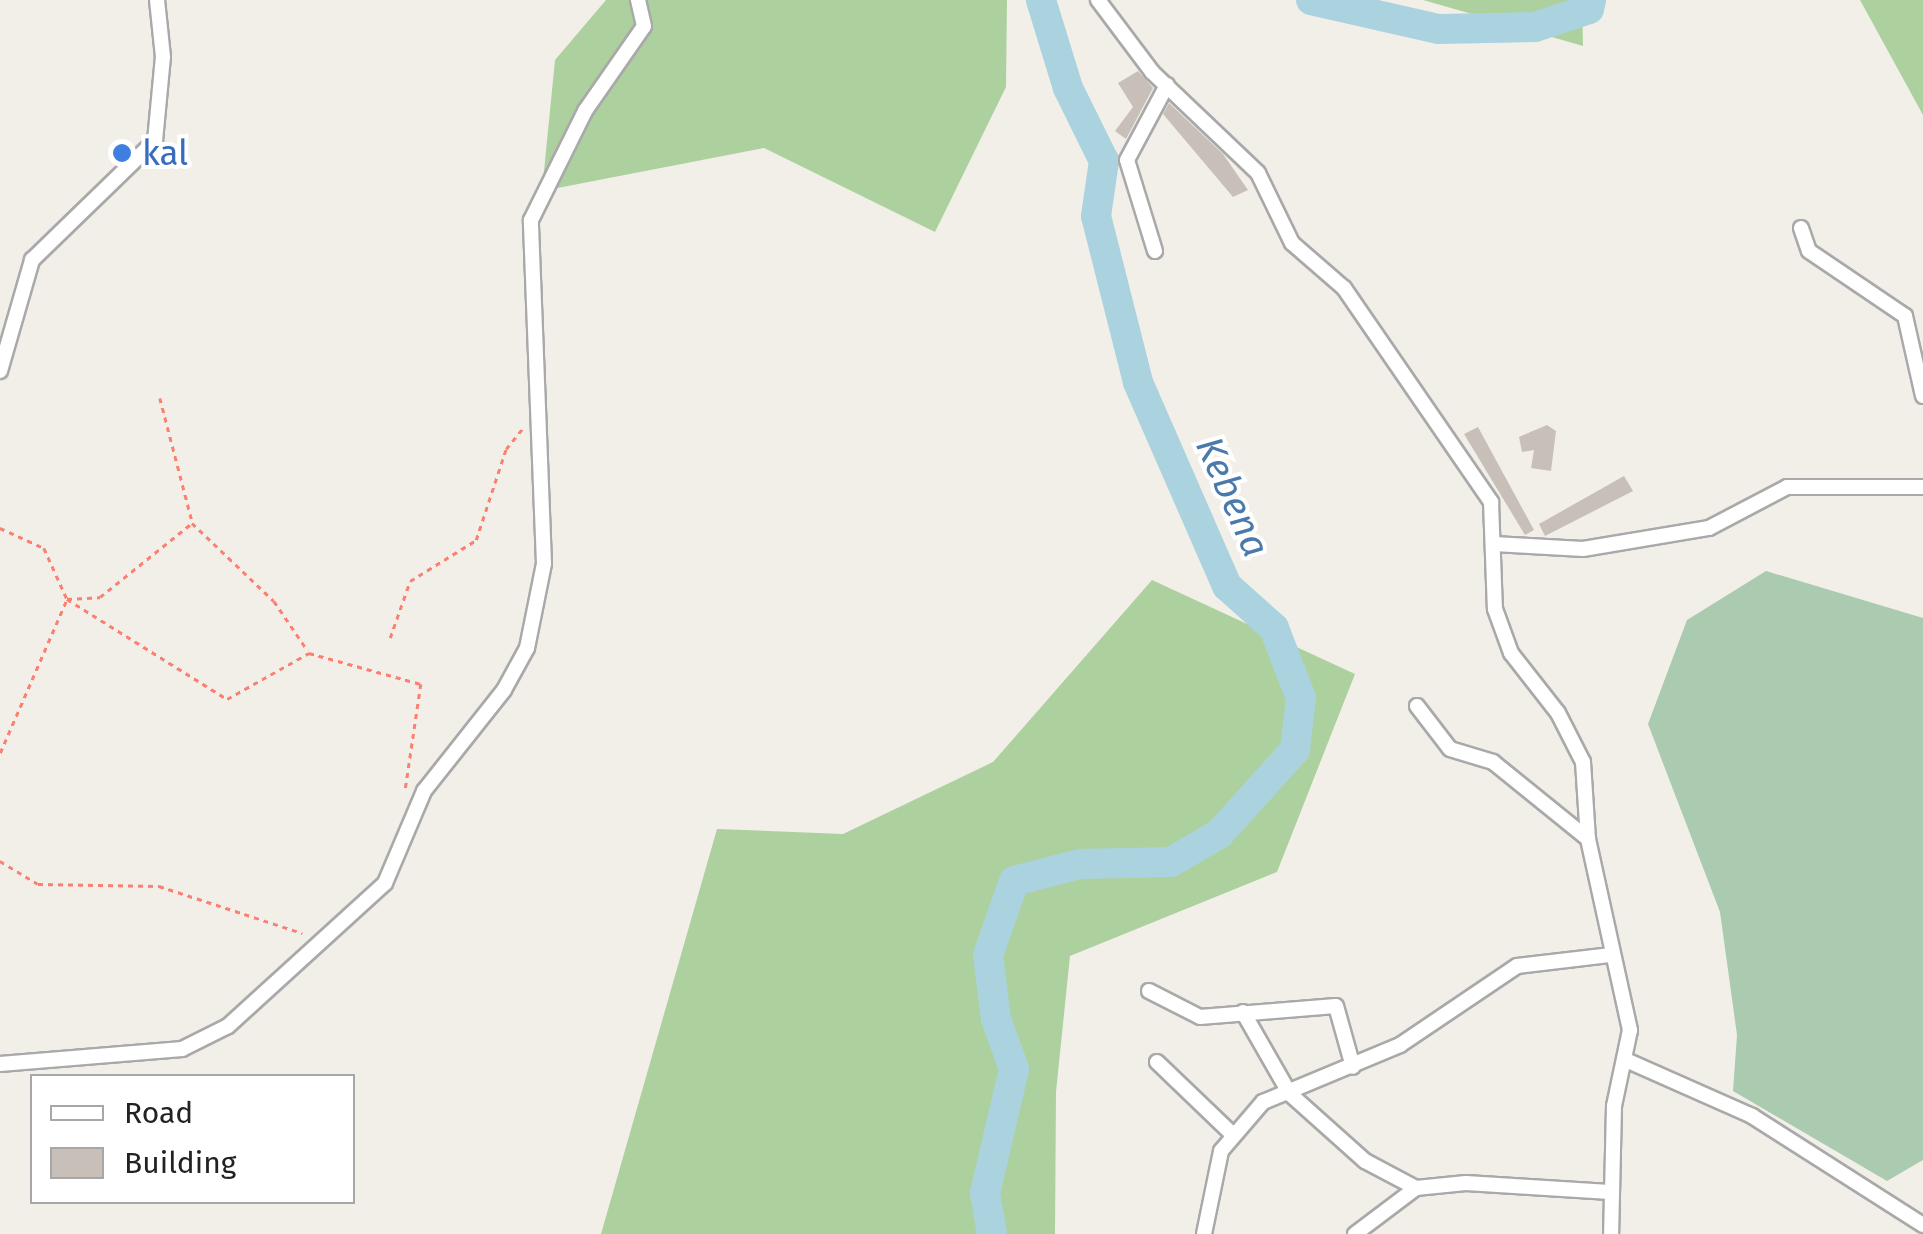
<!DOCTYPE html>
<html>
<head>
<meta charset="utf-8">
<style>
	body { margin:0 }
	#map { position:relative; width:1923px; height:1234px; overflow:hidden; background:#f2efe9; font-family:"Fira Sans",sans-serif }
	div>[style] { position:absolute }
	.forest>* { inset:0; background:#add19e }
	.cemetery>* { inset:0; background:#aacbaf }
	.river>* { height:30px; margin:-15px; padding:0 15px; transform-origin:15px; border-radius:15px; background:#aad3df }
	.building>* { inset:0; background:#c7bfb8 }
	.path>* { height:2.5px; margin-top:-1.25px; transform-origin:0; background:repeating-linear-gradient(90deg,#fa8072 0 5px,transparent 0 10px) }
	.roads { filter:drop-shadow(2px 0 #a9a9a9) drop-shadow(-2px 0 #a9a9a9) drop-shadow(0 2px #a9a9a9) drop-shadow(0 -2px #a9a9a9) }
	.minor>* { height:14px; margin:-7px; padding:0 7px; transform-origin:7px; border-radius:7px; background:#fff }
	.dots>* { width:28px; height:28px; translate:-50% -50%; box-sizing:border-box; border:5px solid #fff; border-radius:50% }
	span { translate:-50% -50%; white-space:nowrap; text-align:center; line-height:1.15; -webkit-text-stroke:8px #fff; paint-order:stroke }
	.shop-label { font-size:35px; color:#366cbe }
	.left { translate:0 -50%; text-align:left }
	.water-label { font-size:38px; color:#4a7aab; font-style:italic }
	.legend { position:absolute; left:30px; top:1074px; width:325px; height:130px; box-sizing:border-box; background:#fff; border:2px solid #a7a7a7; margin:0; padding:12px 18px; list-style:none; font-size:30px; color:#222 }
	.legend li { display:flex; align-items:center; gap:20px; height:50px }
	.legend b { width:50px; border:2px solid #a7a7a7 }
</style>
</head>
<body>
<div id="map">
	<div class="forest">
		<i style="clip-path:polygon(606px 0,1007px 0,1006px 87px,935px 232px,764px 148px,542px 191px,555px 60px)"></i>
		<i style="clip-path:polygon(1423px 0,1582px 0,1583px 46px)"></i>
		<i style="clip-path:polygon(1860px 0,1923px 0,1923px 115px)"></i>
		<i style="clip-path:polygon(1152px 580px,1355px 674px,1277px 872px,1070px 956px,1056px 1092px,1055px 1234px,601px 1234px,717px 829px,843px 834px,993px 762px)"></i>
	</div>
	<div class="cemetery">
		<i style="clip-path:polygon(1766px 571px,1923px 618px,1923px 1160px,1887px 1181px,1733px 1091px,1737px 1035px,1720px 912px,1648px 724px,1687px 620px)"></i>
	</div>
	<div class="river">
		<i style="left:1311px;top:0;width:131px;rotate:12.8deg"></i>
		<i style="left:1439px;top:29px;width:96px;rotate:-1.2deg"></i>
		<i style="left:1535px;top:27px;width:57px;rotate:-18.4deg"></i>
		<i style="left:1589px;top:9px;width:9px;rotate:-77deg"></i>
		<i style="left:992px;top:1234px;width:42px;rotate:-99.7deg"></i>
		<i style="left:985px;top:1193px;width:127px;rotate:-76.8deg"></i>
		<i style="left:1014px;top:1069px;width:53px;rotate:-109.8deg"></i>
		<i style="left:996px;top:1019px;width:64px;rotate:-97.1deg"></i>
		<i style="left:988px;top:955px;width:78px;rotate:-70.6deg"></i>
		<i style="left:1014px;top:881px;width:68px;rotate:-14.4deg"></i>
		<i style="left:1080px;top:864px;width:91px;rotate:-1.3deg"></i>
		<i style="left:1171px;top:862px;width:56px;rotate:-30.3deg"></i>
		<i style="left:1219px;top:834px;width:113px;rotate:-47.9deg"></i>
		<i style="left:1295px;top:750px;width:52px;rotate:-83.4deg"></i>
		<i style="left:1301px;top:698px;width:75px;rotate:-111.1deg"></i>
		<i style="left:1274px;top:628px;width:63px;rotate:-138.2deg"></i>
		<i style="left:1227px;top:586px;width:223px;rotate:-113.6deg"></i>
		<i style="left:1138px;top:382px;width:171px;rotate:-104.2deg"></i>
		<i style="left:1096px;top:216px;width:56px;rotate:-81.7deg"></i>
		<i style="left:1104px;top:161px;width:81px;rotate:-116.3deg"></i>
		<i style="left:1068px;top:88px;width:92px;rotate:-107.1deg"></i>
	</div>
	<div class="building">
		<i style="clip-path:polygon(1138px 71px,1153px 88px,1126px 139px,1115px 131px,1133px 107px,1118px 83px)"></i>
		<i style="clip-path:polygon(1169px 103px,1223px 154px,1248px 190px,1233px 197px,1163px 114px)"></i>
		<i style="clip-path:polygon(1547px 425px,1556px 431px,1551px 471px,1531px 468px,1534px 450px,1522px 452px,1519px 437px)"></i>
		<i style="clip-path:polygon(1478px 427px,1534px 530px,1525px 535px,1464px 434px)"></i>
		<i style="clip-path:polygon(1624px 476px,1633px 491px,1545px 536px,1539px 524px)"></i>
	</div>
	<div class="path">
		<i style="left:160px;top:398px;width:127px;rotate:75.4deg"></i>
		<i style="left:0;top:528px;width:48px;rotate:24.4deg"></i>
		<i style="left:44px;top:548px;width:56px;rotate:65.7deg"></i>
		<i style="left:67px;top:599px;width:189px;rotate:32deg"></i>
		<i style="left:227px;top:699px;width:94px;rotate:-29.3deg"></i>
		<i style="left:309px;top:653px;width:116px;rotate:15.5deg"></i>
		<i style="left:421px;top:684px;width:109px;rotate:98.4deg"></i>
		<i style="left:390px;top:638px;width:60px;rotate:-70.7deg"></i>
		<i style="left:410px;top:581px;width:78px;rotate:-31.8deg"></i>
		<i style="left:476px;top:540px;width:96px;rotate:-71.8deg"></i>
		<i style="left:506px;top:449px;width:27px;rotate:-51deg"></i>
		<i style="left:0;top:753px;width:168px;rotate:-66.5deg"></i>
		<i style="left:67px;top:599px;width:33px;rotate:-3deg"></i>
		<i style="left:100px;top:597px;width:118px;rotate:-38.8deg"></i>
		<i style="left:192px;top:523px;width:113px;rotate:43.6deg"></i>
		<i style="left:274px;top:601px;width:60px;rotate:55.8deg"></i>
		<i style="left:0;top:861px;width:44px;rotate:31.2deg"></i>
		<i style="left:38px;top:884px;width:121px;rotate:0.9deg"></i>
		<i style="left:159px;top:886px;width:151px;rotate:18.2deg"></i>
	</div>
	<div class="roads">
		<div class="minor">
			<i style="left:1098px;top:0;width:90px;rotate:53.1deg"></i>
			<i style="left:1152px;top:72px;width:146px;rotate:43.6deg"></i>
			<i style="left:1258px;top:173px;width:78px;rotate:64.1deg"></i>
			<i style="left:1292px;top:243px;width:69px;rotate:40.9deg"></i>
			<i style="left:1344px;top:288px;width:260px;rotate:55.5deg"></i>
			<i style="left:1491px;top:502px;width:107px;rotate:87.9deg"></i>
			<i style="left:1495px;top:609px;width:47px;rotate:70deg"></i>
			<i style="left:1511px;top:653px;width:76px;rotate:51.9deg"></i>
			<i style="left:1558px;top:713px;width:55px;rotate:63deg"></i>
			<i style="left:1583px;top:762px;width:77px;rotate:86.3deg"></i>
			<i style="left:1588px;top:839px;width:196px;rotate:77.6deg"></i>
			<i style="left:1630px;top:1030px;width:78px;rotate:101.9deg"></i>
			<i style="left:1614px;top:1106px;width:128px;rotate:91.3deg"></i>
			<i style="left:1801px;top:228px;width:24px;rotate:71deg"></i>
			<i style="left:1809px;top:251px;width:116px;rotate:34.1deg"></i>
			<i style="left:1905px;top:316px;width:82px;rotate:77.3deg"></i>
			<i style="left:1155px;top:251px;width:95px;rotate:-107.1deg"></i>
			<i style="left:1127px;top:160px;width:85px;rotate:-61.9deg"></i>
			<i style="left:0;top:371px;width:116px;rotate:-73.9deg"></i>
			<i style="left:32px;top:260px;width:171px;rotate:-44.1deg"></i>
			<i style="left:155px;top:141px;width:84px;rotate:-84.6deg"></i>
			<i style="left:163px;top:57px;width:57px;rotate:-96deg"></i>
			<i style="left:1494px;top:544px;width:89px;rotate:3.2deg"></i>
			<i style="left:1583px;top:549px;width:128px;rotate:-9.5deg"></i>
			<i style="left:1709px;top:528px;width:88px;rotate:-27.7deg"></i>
			<i style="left:1787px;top:487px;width:136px"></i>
			<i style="left:1417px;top:706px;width:54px;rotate:52.5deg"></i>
			<i style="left:1450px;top:749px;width:45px;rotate:16.8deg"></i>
			<i style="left:1493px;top:762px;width:122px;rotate:39deg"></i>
			<i style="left:1149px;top:991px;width:57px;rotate:27deg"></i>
			<i style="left:1200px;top:1017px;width:136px;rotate:-4.6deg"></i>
			<i style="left:1336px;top:1006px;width:63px;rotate:74.4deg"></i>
			<i style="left:1243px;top:1012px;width:95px;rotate:60.2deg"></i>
			<i style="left:1290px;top:1094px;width:101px;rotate:41.8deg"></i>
			<i style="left:1365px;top:1161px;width:58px;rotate:27.9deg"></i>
			<i style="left:1628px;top:1061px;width:136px;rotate:23.9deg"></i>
			<i style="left:1752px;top:1116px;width:203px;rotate:32.5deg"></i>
			<i style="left:1157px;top:1062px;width:101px;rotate:43.8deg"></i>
			<i style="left:0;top:1064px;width:183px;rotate:-4.7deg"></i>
			<i style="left:182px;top:1049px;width:51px;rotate:-26.6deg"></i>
			<i style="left:228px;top:1026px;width:212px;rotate:-42.3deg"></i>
			<i style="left:385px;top:883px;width:100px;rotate:-67deg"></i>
			<i style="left:424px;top:791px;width:129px;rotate:-51.6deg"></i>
			<i style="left:504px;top:690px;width:48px;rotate:-61.3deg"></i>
			<i style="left:527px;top:648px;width:86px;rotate:-78.6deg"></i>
			<i style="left:544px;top:564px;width:344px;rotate:-92.2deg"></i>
			<i style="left:531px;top:220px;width:122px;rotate:-63.6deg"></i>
			<i style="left:585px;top:111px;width:103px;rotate:-55.2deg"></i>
			<i style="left:644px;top:26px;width:27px;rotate:-103deg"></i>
			<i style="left:1204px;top:1234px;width:85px;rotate:-78.4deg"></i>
			<i style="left:1221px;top:1151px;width:65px;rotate:-49.4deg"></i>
			<i style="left:1263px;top:1102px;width:148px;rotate:-22.6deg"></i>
			<i style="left:1400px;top:1045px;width:141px;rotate:-34deg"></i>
			<i style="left:1517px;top:966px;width:95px;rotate:-6.7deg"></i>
			<i style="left:1355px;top:1234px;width:76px;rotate:-37deg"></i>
			<i style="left:1416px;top:1188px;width:50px;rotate:-5.7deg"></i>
			<i style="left:1466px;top:1183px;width:144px;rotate:3.6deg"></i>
		</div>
	</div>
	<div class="dots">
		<i style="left:122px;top:153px;background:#3f7fe0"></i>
	</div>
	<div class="shop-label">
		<span class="left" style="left:142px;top:153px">kal</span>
	</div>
	<div class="water-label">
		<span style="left:1232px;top:497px;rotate:66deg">Kebena</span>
	</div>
	<ul class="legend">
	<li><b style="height:12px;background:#fff"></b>Road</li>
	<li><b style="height:28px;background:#c7bfb8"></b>Building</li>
	</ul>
</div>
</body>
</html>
